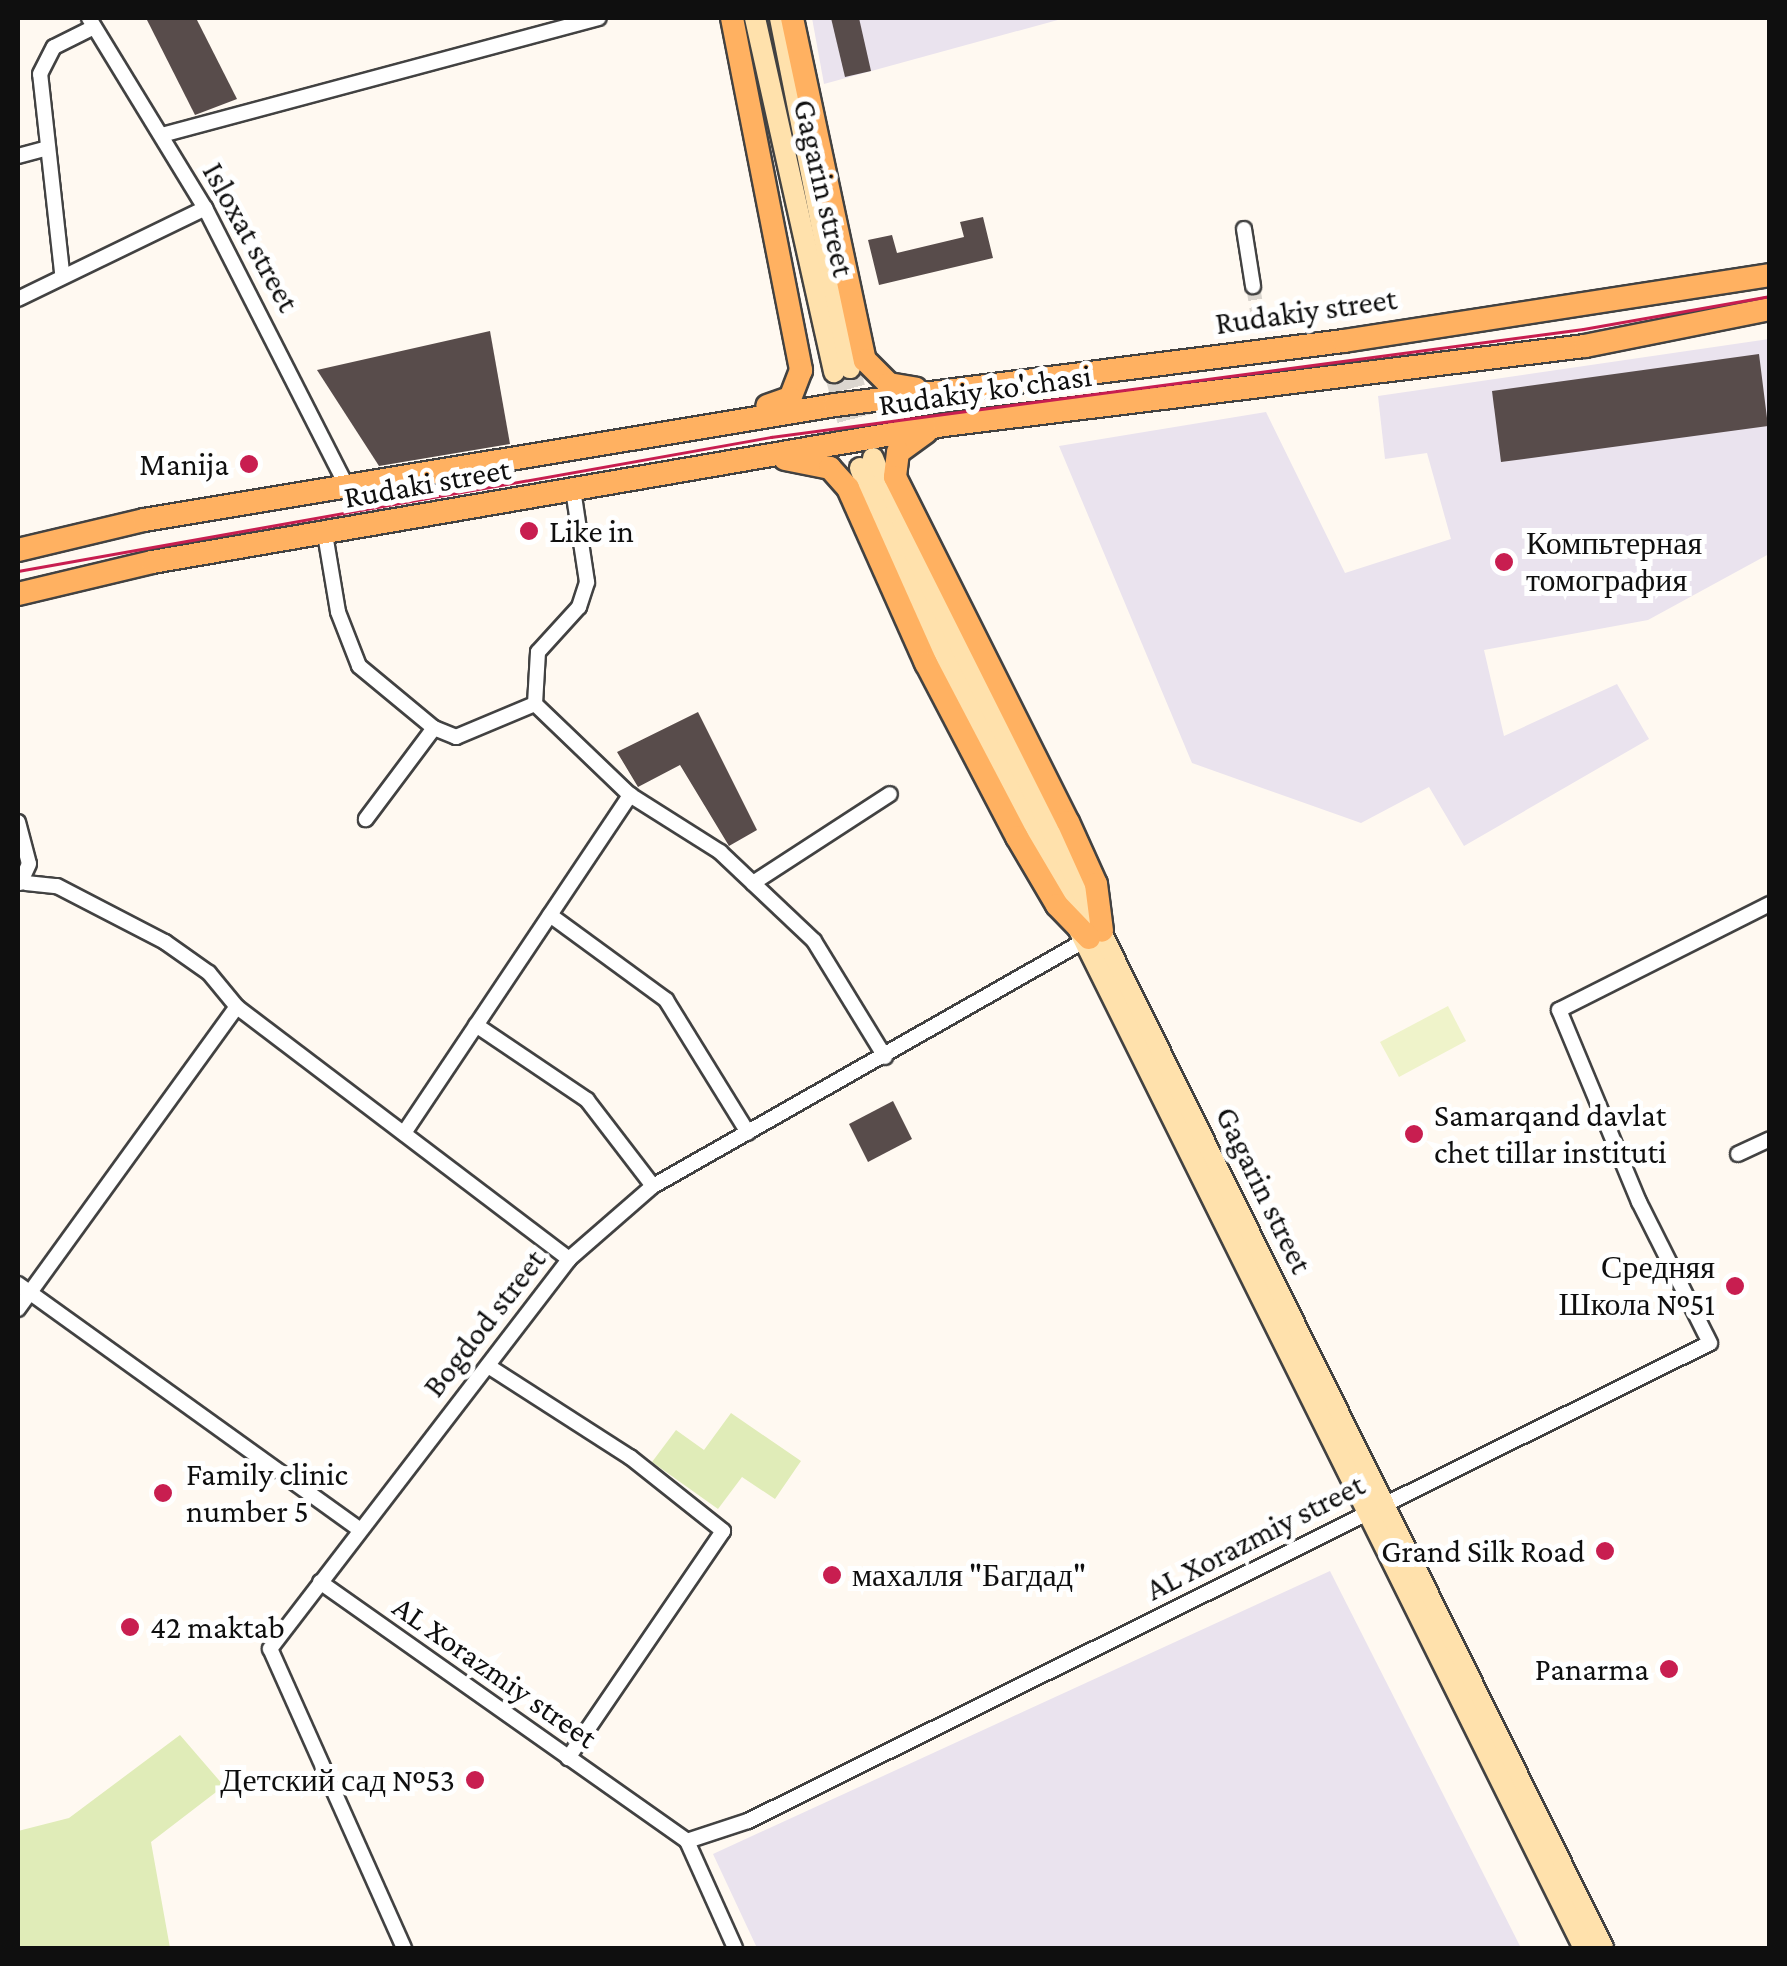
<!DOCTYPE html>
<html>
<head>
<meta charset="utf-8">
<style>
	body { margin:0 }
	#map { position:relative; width:1787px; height:1966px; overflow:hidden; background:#fff9f1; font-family:"Crimson Pro",serif }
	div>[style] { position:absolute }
	.industrial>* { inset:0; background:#eae3ee }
	.green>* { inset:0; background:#e0ecb8 }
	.pitch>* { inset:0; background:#eff3ca }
	.building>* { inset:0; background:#584c4b }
	.minor-tunnel>* { height:14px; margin-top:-7px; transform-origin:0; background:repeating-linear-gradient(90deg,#dbd6cf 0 14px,transparent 0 21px) }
	.secondary-tunnel>* { height:20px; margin-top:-10px; transform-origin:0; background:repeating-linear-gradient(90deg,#dbd6cf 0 20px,transparent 0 30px) }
	.roads { filter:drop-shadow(2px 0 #424242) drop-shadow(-2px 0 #424242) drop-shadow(0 2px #424242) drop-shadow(0 -2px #424242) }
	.minor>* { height:14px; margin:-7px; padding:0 7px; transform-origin:7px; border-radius:7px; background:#fff }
	.secondary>* { height:20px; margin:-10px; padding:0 10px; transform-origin:10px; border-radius:10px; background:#ffe1ac }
	.primary>* { height:22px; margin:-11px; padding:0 11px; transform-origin:11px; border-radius:11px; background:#ffb161 }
	.tram>* { height:2.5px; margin:-1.25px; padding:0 1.25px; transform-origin:1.25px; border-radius:1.25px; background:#c81e50 }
	.dots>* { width:28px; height:28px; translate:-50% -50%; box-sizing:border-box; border:5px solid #fff; border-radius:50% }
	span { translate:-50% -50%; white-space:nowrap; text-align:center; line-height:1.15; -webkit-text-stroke:10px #fff; paint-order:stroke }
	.street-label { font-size:32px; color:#0f0f0f }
	.poi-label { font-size:32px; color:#0f0f0f }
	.right { translate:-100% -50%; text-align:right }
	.left { translate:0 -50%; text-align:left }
	.frame { position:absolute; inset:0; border:20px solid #0f0f0f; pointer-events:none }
</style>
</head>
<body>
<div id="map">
	<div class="industrial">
		<i style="clip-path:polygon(812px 18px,1065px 18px,824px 84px)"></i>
		<i style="clip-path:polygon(1769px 339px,1769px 554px,1648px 620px,1484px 650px,1504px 736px,1617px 684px,1649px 739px,1464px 846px,1429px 787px,1361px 823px,1192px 763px,1059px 446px,1266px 412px,1345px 573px,1451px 539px,1427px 453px,1385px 459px,1378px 396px)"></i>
		<i style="clip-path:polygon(1330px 1571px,1521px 1948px,757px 1948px,713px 1854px)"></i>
	</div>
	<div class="green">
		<i style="clip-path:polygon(731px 1413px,801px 1461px,775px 1499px,742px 1477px,718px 1509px,652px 1462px,676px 1430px,704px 1450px)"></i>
		<i style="clip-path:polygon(180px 1735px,224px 1786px,151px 1842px,170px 1948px,18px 1948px,18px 1831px,69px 1818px)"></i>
	</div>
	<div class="pitch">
		<i style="clip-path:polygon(1448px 1006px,1466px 1041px,1399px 1077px,1380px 1042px)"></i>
	</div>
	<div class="building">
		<i style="clip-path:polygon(146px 18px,196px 18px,237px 99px,195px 115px)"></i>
		<i style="clip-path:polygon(831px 18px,859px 18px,871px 71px,845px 77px)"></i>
		<i style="clip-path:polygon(983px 217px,993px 258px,879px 285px,868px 240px,892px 235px,897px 253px,964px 237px,960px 222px)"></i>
		<i style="clip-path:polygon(490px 331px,510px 444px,379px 466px,317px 370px)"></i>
		<i style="clip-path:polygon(1759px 354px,1768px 426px,1501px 462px,1492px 391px)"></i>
		<i style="clip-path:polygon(698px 712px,757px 830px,729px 846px,680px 765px,638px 787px,617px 752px)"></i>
		<i style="clip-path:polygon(893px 1101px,912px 1139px,868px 1162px,849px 1124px)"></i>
	</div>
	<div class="minor-tunnel">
		<i style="left:1253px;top:286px;width:31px;rotate:81deg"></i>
	</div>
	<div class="secondary-tunnel">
		<i style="left:850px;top:368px;width:86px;rotate:75.2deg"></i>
		<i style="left:834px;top:372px;width:99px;rotate:74.8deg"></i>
	</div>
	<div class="roads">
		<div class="minor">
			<i style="left:89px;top:18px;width:223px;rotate:58.6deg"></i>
			<i style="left:205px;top:208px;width:318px;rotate:63deg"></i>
			<i style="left:162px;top:135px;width:452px;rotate:-15deg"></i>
			<i style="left:18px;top:156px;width:30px;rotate:-15deg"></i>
			<i style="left:1244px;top:229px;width:58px;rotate:81deg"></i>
			<i style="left:62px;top:272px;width:199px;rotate:-96.3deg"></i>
			<i style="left:40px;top:74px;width:30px;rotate:-63deg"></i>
			<i style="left:54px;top:47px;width:42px;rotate:-26.6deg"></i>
			<i style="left:18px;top:299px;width:208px;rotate:-25.9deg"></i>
			<i style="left:325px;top:534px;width:79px;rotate:80.5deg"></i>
			<i style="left:338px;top:612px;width:58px;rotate:68.7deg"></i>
			<i style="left:359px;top:666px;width:97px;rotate:39.6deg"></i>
			<i style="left:434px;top:728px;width:114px;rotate:126.8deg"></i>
			<i style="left:535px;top:704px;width:132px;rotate:43.8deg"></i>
			<i style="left:434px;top:728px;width:24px;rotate:22deg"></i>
			<i style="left:456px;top:737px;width:86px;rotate:-22.7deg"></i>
			<i style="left:535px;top:704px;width:52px;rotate:-86.7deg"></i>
			<i style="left:538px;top:652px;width:61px;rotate:-47.7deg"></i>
			<i style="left:579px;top:607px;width:26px;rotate:-72deg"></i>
			<i style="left:587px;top:582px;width:94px;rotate:-98.6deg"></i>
			<i style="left:18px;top:822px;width:43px;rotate:75.3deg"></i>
			<i style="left:29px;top:864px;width:21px;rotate:115deg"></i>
			<i style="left:26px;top:883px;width:31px;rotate:6deg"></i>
			<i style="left:57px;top:886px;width:122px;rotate:27.4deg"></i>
			<i style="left:165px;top:942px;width:54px;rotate:35.2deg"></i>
			<i style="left:209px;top:973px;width:44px;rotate:50.5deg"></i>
			<i style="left:753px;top:883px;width:163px;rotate:-33deg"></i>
			<i style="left:550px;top:915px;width:144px;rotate:36.2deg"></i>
			<i style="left:666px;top:1000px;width:156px;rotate:58.3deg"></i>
			<i style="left:476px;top:1025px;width:134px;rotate:34deg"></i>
			<i style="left:587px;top:1100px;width:108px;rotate:52.5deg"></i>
			<i style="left:404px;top:1133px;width:407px;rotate:-56.2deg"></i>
			<i style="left:630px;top:795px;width:107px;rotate:32.3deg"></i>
			<i style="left:720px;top:852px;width:129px;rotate:43.4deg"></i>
			<i style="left:814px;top:941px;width:136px;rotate:58.5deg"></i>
			<i style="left:1738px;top:1154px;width:35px;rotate:-25deg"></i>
			<i style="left:18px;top:1284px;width:418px;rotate:35.7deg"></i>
			<i style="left:18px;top:1309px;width:373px;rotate:-54.1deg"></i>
			<i style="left:237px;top:1007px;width:417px;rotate:37.2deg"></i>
			<i style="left:488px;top:1366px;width:169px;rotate:32.7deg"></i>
			<i style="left:630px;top:1457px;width:119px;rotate:38.5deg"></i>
			<i style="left:723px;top:1531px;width:275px;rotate:124.3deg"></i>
			<i style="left:320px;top:1582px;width:449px;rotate:35.2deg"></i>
			<i style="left:687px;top:1841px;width:64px;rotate:-18.2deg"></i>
			<i style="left:748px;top:1821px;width:1074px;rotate:-26.42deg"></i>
			<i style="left:1710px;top:1343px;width:158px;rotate:-116.7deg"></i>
			<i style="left:1639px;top:1202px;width:208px;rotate:-112.6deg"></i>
			<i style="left:1559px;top:1010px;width:236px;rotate:-26.7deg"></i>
			<i style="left:687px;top:1841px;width:117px;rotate:65.8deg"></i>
			<i style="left:404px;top:1948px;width:328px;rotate:-114.1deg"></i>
			<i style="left:270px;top:1649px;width:491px;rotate:-52.5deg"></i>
			<i style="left:569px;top:1259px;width:111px;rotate:-41deg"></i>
			<i style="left:653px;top:1186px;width:502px;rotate:-29.63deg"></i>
		</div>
		<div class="secondary">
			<i style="left:755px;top:18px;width:363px;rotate:77.4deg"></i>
			<i style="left:780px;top:18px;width:357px;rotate:78.7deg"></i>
			<i style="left:873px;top:458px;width:75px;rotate:68.2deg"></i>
			<i style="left:901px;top:528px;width:1584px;rotate:63.69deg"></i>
			<i style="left:860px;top:468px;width:104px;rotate:68.6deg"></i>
			<i style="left:898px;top:565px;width:1544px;rotate:63.62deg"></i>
		</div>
		<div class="primary">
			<i style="left:732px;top:18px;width:359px;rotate:78.9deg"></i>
			<i style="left:801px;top:370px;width:30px;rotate:111deg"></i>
			<i style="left:790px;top:398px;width:24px;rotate:161deg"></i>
			<i style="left:792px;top:18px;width:350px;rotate:78deg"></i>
			<i style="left:865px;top:360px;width:34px;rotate:45deg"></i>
			<i style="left:889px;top:384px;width:27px;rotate:10deg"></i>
			<i style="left:926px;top:432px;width:34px;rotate:144deg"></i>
			<i style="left:898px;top:452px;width:25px;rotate:97deg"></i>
			<i style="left:895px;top:477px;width:386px;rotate:63.4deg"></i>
			<i style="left:1068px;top:822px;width:68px;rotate:65.7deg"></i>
			<i style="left:1096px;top:884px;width:47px;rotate:82.7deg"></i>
			<i style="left:785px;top:459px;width:46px;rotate:11.3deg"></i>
			<i style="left:830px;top:468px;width:27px;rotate:48deg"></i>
			<i style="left:848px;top:488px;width:192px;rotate:66deg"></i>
			<i style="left:926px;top:663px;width:196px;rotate:62.4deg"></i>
			<i style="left:1017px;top:837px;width:79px;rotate:59.5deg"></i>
			<i style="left:1057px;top:905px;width:46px;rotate:45.9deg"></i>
			<i style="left:18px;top:550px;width:130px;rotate:-13.4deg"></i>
			<i style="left:144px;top:520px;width:701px;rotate:-9.45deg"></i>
			<i style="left:835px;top:405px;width:513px;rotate:-7.17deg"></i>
			<i style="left:1344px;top:341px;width:431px;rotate:-8.8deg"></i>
			<i style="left:18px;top:594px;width:138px;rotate:-13.4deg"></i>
			<i style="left:152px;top:562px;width:804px;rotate:-9.81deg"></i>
			<i style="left:944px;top:425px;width:646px;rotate:-7.03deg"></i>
			<i style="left:1585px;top:346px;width:189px;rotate:-11.3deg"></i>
		</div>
	</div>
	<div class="tram">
		<i style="left:18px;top:571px;width:765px;rotate:-10.09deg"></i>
		<i style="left:771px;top:437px;width:819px;rotate:-7.58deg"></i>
		<i style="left:1583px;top:329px;width:190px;rotate:-10deg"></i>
	</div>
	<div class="dots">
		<i style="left:249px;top:464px;background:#c81e50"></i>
		<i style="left:529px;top:531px;background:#c81e50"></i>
		<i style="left:1504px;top:562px;background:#c81e50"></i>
		<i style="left:1414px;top:1134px;background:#c81e50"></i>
		<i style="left:1735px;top:1286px;background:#c81e50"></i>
		<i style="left:163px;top:1493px;background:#c81e50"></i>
		<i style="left:1605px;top:1551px;background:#c81e50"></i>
		<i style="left:832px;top:1575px;background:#c81e50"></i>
		<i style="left:130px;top:1627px;background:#c81e50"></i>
		<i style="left:1669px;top:1669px;background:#c81e50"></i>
		<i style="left:475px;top:1780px;background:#c81e50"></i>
	</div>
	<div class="street-label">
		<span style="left:824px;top:188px;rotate:77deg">Gagarin street</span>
		<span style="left:251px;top:237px;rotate:61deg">Isloxat street</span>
		<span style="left:1306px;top:311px;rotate:-8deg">Rudakiy street</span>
		<span style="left:985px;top:390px;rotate:-8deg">Rudakiy ko'chasi</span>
		<span style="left:427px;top:483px;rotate:-10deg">Rudaki street</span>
		<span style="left:1264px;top:1190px;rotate:64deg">Gagarin street</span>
		<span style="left:484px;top:1323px;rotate:-52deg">Bogdod street</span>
		<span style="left:1255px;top:1537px;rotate:-27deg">AL Xorazmiy street</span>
		<span style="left:495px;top:1672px;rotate:35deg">AL Xorazmiy street</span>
	</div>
	<div class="poi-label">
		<span class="right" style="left:229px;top:464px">Manija</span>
		<span class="left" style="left:549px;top:531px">Like in</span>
		<span class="left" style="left:1526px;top:562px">Компьтерная<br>томография</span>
		<span class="left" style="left:1434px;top:1134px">Samarqand davlat<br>chet tillar instituti</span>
		<span class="right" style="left:1715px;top:1286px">Средняя<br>Школа №51</span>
		<span class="left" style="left:186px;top:1493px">Family clinic<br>number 5</span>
		<span class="right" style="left:1585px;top:1551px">Grand Silk Road</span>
		<span class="left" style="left:852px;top:1575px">махалля "Багдад"</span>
		<span class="left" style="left:150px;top:1627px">42 maktab</span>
		<span class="right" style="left:1649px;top:1669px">Panarma</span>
		<span class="right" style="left:455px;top:1780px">Детский сад №53</span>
	</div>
	<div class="frame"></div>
</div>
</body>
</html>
